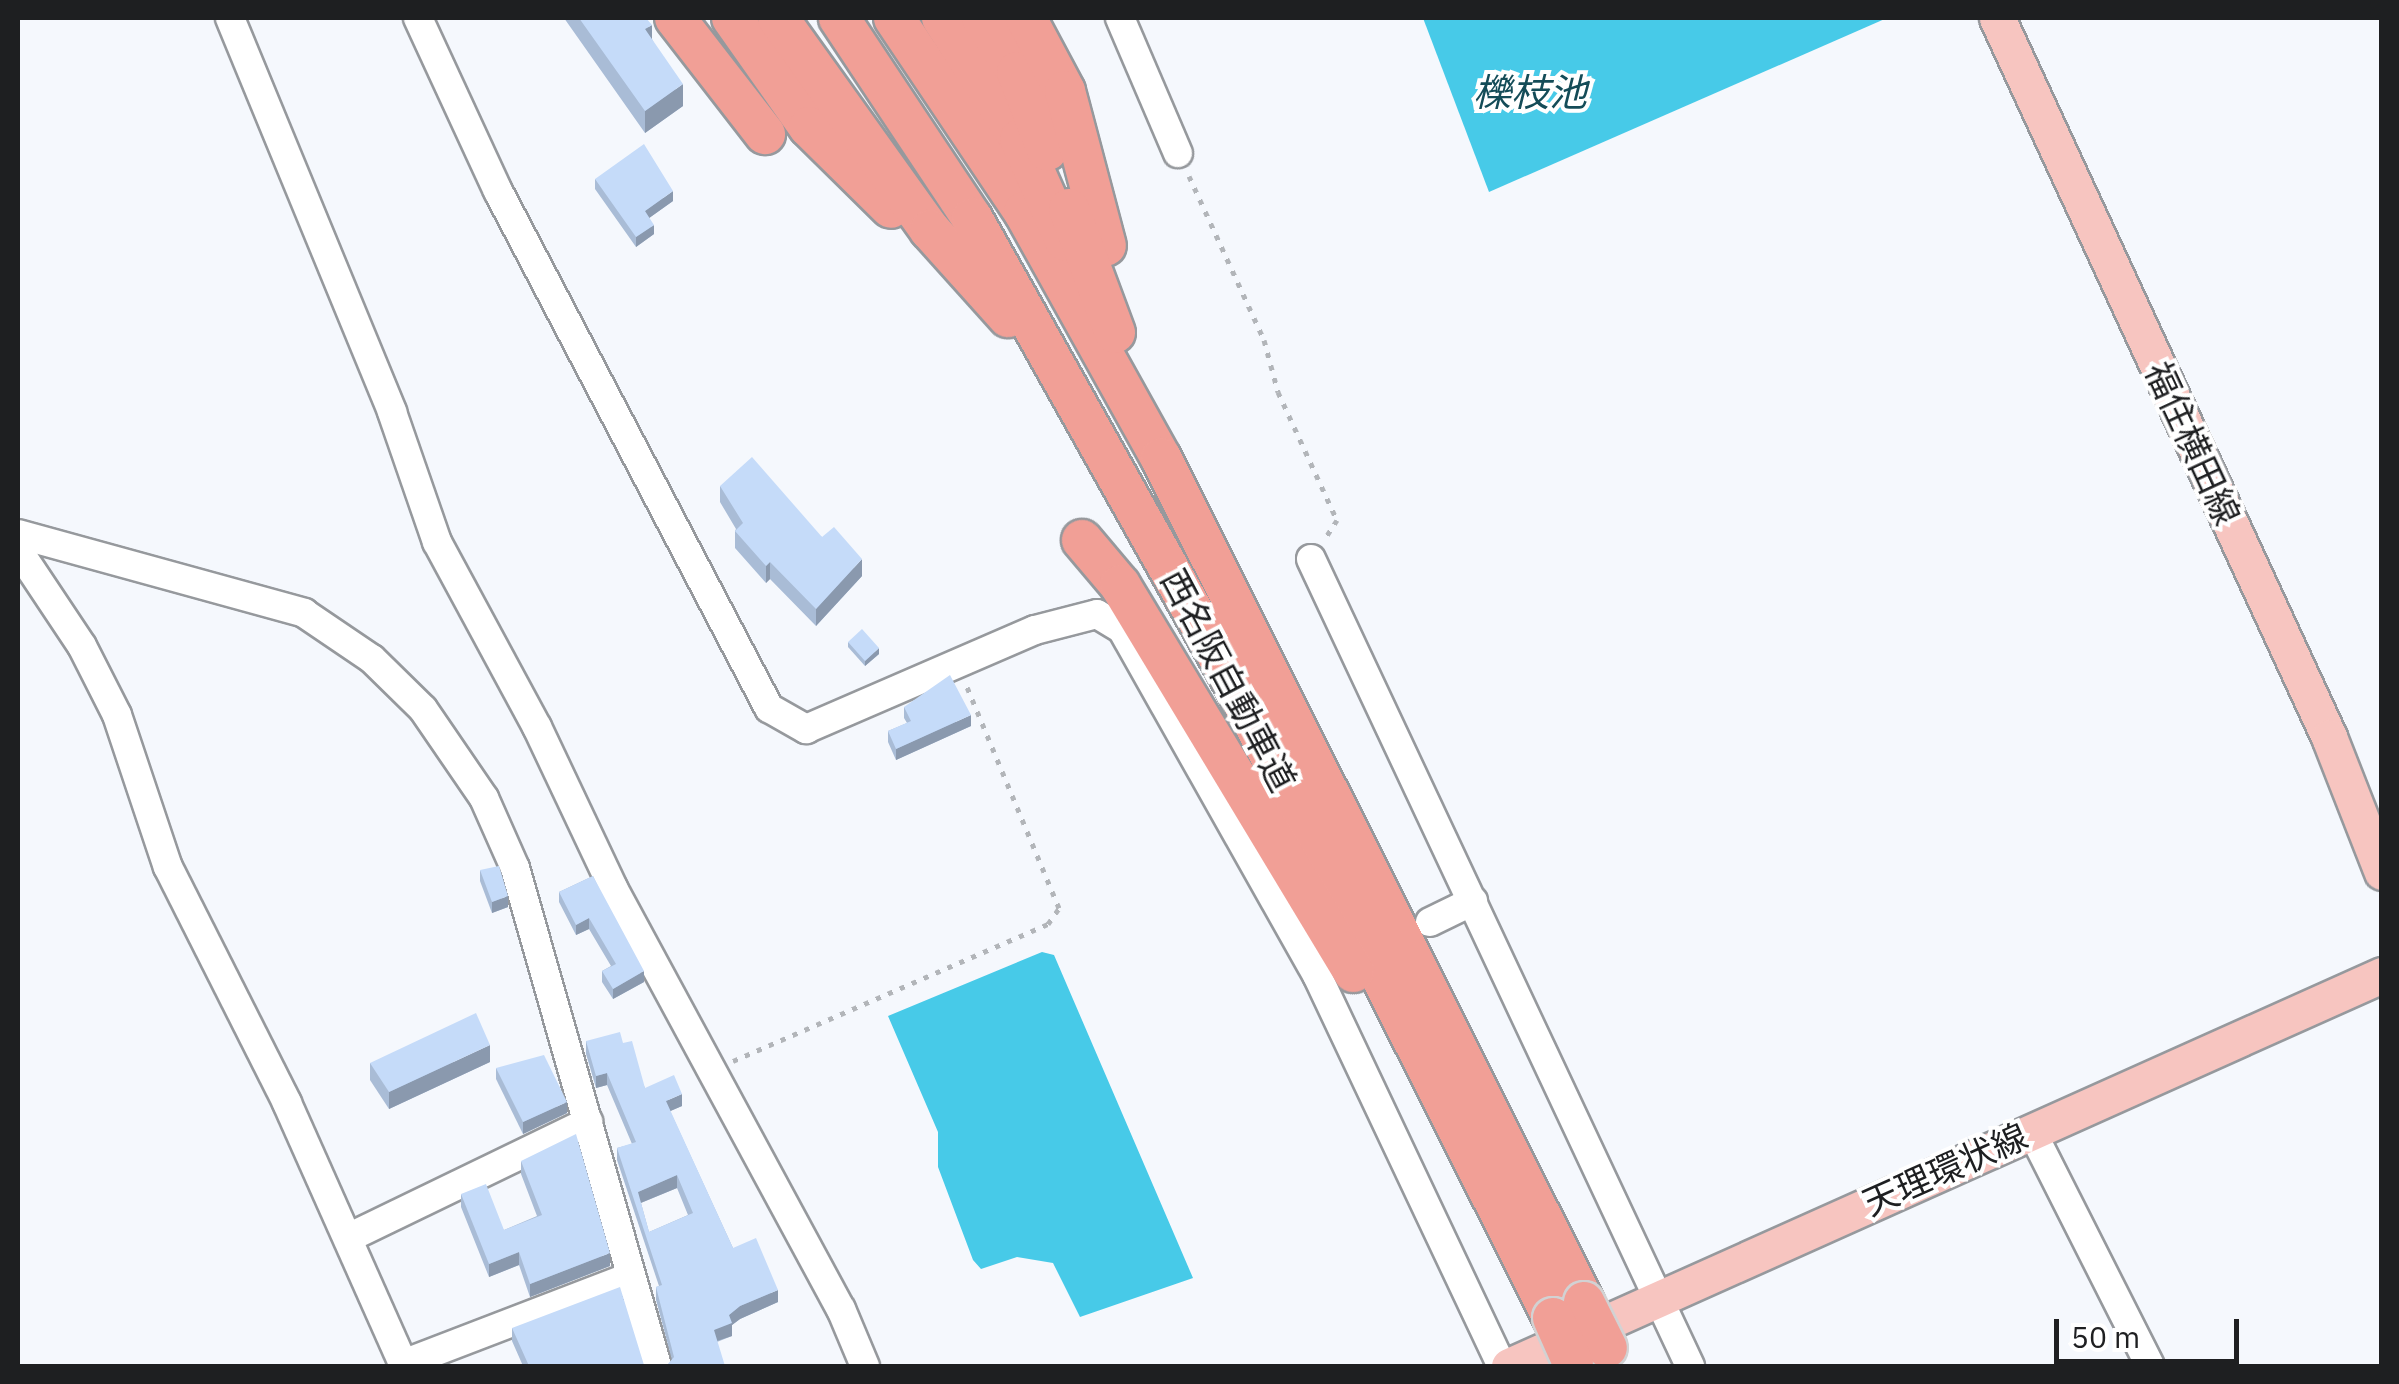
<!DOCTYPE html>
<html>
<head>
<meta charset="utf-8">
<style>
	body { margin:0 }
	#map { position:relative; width:2399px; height:1384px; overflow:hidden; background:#f5f8fd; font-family:"IBM Plex Sans","Noto Sans JP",sans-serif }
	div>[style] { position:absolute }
	.water>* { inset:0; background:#47cae8 }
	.path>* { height:5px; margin-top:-2.5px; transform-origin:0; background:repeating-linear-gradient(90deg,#b2b5b9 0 5px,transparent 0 13px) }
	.roads { filter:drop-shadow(2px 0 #96999d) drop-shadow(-2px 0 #96999d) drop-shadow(0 2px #96999d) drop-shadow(0 -2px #96999d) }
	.minor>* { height:28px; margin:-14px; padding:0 14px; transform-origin:14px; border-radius:14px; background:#fff }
	.major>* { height:35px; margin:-17.5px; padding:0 17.5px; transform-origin:17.5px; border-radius:17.5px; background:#f7c5c0 }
	.highway>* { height:40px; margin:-20px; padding:0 20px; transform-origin:20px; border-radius:20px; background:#f19f96 }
	.bridges { filter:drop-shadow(2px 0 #d2d2d3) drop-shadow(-2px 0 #d2d2d3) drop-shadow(0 2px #d2d2d3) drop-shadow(0 -2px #d2d2d3) }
	.highway-bridge>* { height:40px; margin:-20px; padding:0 20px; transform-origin:20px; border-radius:20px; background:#f19f96 }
	.wall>* { inset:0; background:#a9bcd6 }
	.shaded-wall>* { inset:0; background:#8a99ae }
	.building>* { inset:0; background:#c5dbf9 }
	span { translate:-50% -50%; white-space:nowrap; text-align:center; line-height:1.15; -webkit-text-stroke:8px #fff; paint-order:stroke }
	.street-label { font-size:35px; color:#1e1f21 }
	.water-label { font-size:38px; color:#144c58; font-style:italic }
	.frame { position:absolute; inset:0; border:20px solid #1e1f21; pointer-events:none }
	.scale { position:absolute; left:2054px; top:1319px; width:185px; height:45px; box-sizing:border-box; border:5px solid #1e1f21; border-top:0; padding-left:12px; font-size:30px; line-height:35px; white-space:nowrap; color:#1e1f21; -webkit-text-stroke:8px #fff; paint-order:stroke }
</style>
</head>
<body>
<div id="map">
	<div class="water">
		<i style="clip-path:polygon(1423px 18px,1887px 18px,1489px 192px)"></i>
		<i style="clip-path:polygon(1042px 952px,1054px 955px,1193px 1278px,1080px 1317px,1053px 1263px,1017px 1257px,981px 1269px,973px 1260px,938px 1167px,938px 1132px,888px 1016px)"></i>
	</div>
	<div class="path">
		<i style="left:1189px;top:176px;width:180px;rotate:65.4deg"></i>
		<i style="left:1264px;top:340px;width:54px;rotate:74.9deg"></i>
		<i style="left:1278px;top:392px;width:141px;rotate:65.3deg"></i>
		<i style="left:1337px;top:520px;width:24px;rotate:123deg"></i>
		<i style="left:733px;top:1061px;width:344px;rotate:-23.5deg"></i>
		<i style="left:1048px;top:924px;width:19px;rotate:-55deg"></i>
		<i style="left:1059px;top:908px;width:242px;rotate:-112.6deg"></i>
	</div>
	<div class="roads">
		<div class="minor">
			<i style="left:230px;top:18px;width:426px;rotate:67.6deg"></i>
			<i style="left:392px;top:412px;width:138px;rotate:70.9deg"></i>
			<i style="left:437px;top:542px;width:210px;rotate:61.6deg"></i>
			<i style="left:537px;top:727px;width:178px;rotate:64.7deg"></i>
			<i style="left:613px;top:888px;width:479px;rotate:61.6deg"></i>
			<i style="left:841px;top:1309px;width:62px;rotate:67.2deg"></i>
			<i style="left:418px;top:18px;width:191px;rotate:65.2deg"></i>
			<i style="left:498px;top:191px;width:584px;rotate:62.34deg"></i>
			<i style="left:769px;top:708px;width:43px;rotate:29.6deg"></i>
			<i style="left:806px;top:729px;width:249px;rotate:-23.4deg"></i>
			<i style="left:1035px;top:630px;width:64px;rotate:-14.5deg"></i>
			<i style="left:1097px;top:614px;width:29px;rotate:31deg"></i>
			<i style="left:1122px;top:629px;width:397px;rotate:60.6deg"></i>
			<i style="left:1317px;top:975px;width:433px;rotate:64.7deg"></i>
			<i style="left:1120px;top:18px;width:147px;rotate:66.8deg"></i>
			<i style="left:18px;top:534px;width:297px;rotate:15.4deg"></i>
			<i style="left:304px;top:613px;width:82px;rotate:34.1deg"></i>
			<i style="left:372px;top:659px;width:71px;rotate:44.4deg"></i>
			<i style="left:423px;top:709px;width:108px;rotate:55.6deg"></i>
			<i style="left:484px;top:798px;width:77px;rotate:66.1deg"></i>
			<i style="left:515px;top:868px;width:518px;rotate:74.08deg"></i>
			<i style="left:18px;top:550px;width:115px;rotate:56.3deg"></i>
			<i style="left:82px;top:646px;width:77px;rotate:63.1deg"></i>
			<i style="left:117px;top:715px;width:160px;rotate:71.5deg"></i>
			<i style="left:168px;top:867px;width:264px;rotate:63.2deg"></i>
			<i style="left:287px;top:1103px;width:288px;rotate:66deg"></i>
			<i style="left:1311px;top:559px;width:892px;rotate:64.84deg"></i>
			<i style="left:1430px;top:922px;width:48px;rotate:-26deg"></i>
			<i style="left:2031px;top:1130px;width:264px;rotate:63.2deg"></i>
			<i style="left:348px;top:1238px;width:267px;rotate:-25.8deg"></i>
			<i style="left:403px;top:1364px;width:243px;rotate:-21deg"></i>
		</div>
		<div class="major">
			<i style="left:1997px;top:18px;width:792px;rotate:65.21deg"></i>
			<i style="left:2329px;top:737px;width:145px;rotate:68.6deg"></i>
			<i style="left:1509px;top:1366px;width:957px;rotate:-24.13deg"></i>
		</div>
		<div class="highway">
			<i style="left:675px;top:18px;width:147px;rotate:52.2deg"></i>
			<i style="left:732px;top:18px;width:133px;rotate:54.8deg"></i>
			<i style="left:809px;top:127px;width:115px;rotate:44.6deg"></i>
			<i style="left:778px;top:18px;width:261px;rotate:54.4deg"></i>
			<i style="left:930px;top:230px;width:117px;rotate:48.1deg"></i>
			<i style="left:839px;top:18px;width:240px;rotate:56.4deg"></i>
			<i style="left:972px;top:218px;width:537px;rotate:60.67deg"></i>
			<i style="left:1235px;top:686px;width:707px;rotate:63.29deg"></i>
			<i style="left:894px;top:18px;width:234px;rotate:56.2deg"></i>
			<i style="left:1024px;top:212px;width:282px;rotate:60.9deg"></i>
			<i style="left:1161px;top:458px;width:944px;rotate:63.38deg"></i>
			<i style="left:942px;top:18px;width:144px;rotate:57.2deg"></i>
			<i style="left:1020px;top:139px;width:111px;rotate:66deg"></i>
			<i style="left:982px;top:18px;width:64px;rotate:57.1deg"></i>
			<i style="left:1017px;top:72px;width:84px;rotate:69deg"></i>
			<i style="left:1026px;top:18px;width:83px;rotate:61.9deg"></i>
			<i style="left:1065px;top:91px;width:160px;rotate:75.2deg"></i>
			<i style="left:1069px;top:209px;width:132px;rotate:69.6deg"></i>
			<i style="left:1082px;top:540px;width:59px;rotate:49.8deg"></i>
			<i style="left:1120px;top:585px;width:452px;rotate:58.9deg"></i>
		</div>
	</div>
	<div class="bridges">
		<div class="highway-bridge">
			<i style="left:1584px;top:1302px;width:51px;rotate:63.4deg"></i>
			<i style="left:1553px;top:1318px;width:49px;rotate:66deg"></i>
		</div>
	</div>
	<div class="wall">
		<i style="clip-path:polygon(564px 18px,646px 18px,652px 39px,683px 106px,645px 133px)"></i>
		<i style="clip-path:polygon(595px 179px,673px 201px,649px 218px,654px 234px,636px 247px,595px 189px)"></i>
		<i style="clip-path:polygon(720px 486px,822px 537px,862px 576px,816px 626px,770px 579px,766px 583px,735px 548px,735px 531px,736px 529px,720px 502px)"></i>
		<i style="clip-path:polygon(848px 642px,879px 654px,865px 666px,848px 647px)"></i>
		<i style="clip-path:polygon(904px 707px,971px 726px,896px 760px,888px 742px,888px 731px,907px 723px,904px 718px)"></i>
		<i style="clip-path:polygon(480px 870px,508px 907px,492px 913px,480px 881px)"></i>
		<i style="clip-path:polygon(593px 876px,644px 982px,613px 999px,602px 982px,602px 971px,611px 966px,589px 929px,576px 935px,559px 902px,559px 892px)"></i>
		<i style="clip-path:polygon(evenodd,586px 1041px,623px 1043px,645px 1088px,682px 1106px,670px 1111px,733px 1248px,778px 1302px,740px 1319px,732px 1325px,732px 1336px,672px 1360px,656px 1300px,656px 1287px,659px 1286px,617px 1160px,617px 1148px,632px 1144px,607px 1085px,596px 1088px,586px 1054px,586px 1041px,677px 1188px,688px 1215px,649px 1232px,641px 1203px,677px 1188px)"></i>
		<i style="clip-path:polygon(490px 1062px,389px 1109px,370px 1080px,370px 1063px)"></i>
		<i style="clip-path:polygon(496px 1068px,567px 1113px,523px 1134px,496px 1079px)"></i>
		<i style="clip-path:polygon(521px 1161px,610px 1266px,530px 1297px,519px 1265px,489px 1277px,461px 1207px,461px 1194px,504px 1230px,537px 1216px,521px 1174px)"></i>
		<i style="clip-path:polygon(512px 1328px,644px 1365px,649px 1366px,523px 1366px,512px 1341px)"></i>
	</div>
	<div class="shaded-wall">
		<i style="clip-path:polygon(652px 25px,652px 47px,645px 29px)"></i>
		<i style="clip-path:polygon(683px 84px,683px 106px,645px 133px,645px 111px)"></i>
		<i style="clip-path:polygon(673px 191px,673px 201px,645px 221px,645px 211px)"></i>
		<i style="clip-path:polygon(654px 225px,654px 234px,636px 247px,636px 237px)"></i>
		<i style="clip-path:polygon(862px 559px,862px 576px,816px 626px,816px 609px)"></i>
		<i style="clip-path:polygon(770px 562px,770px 579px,766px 583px,766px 566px)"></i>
		<i style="clip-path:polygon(879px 648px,879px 654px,865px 666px,865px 661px)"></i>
		<i style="clip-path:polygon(971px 715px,971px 726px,896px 760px,896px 749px)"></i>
		<i style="clip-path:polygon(508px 896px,508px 907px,492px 913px,492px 902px)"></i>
		<i style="clip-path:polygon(589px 918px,589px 929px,576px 935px,576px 925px)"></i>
		<i style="clip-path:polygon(644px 971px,644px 982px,613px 999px,613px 989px)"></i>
		<i style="clip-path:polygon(490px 1045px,490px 1062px,389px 1109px,389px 1092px)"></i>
		<i style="clip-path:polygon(607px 1073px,607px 1085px,596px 1088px,596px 1076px)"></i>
		<i style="clip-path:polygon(682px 1094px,682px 1106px,666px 1113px,666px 1101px)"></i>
		<i style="clip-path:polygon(567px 1102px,567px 1113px,523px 1134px,523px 1122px)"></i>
		<i style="clip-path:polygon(677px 1175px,677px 1188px,638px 1204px,638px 1192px)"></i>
		<i style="clip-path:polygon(519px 1252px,519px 1265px,489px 1277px,489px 1264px)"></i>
		<i style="clip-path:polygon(610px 1253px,610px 1266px,530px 1297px,530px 1284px)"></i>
		<i style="clip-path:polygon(778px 1290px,778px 1302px,740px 1319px,732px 1325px,732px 1336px,714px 1342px,714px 1330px,729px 1315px,740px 1306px)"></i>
	</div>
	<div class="building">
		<i style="clip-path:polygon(579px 18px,646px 18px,652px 25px,645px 29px,683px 84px,645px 111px)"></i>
		<i style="clip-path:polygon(644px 144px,673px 191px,645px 211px,654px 225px,636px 237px,595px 179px)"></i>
		<i style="clip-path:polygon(752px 457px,822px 537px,834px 527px,862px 559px,816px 609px,770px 562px,766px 566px,735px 531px,743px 523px,720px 486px)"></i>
		<i style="clip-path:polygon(862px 629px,879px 648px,865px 661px,848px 642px)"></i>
		<i style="clip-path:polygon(950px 675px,971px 715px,896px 749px,888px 731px,911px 721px,904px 707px)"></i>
		<i style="clip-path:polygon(499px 866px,508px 896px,492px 902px,480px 870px)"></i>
		<i style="clip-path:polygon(593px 876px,644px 971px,613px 989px,602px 971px,616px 964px,589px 918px,576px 925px,559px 892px)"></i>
		<i style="clip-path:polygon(476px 1013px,490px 1045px,389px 1092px,370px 1063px)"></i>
		<i style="clip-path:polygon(evenodd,620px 1032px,623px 1043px,632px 1041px,645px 1088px,674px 1075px,682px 1094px,666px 1101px,733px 1248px,756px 1238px,778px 1290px,740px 1306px,729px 1315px,732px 1323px,714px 1330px,725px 1366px,666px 1366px,674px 1357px,656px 1287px,662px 1285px,617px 1148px,636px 1142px,607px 1073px,596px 1076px,586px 1041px,620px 1032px,677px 1175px,693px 1213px,649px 1232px,638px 1192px,677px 1175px)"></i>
		<i style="clip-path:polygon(544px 1055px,567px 1102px,523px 1122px,496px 1068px)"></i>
		<i style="clip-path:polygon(576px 1134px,610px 1253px,530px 1284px,519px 1252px,489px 1264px,461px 1194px,486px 1184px,504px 1230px,542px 1215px,521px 1161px)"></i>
		<i style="clip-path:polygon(620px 1287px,644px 1365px,649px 1366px,591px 1366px,590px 1364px,584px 1366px,529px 1366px,512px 1328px)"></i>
	</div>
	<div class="street-label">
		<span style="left:2193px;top:443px;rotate:65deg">福住横田線</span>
		<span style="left:1229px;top:680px;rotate:62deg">西名阪自動車道</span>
		<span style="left:1945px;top:1169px;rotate:-24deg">天理環状線</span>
	</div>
	<div class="water-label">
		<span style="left:1530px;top:92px">櫟枝池</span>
	</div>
	<div class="frame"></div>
	<div class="scale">50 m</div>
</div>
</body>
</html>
